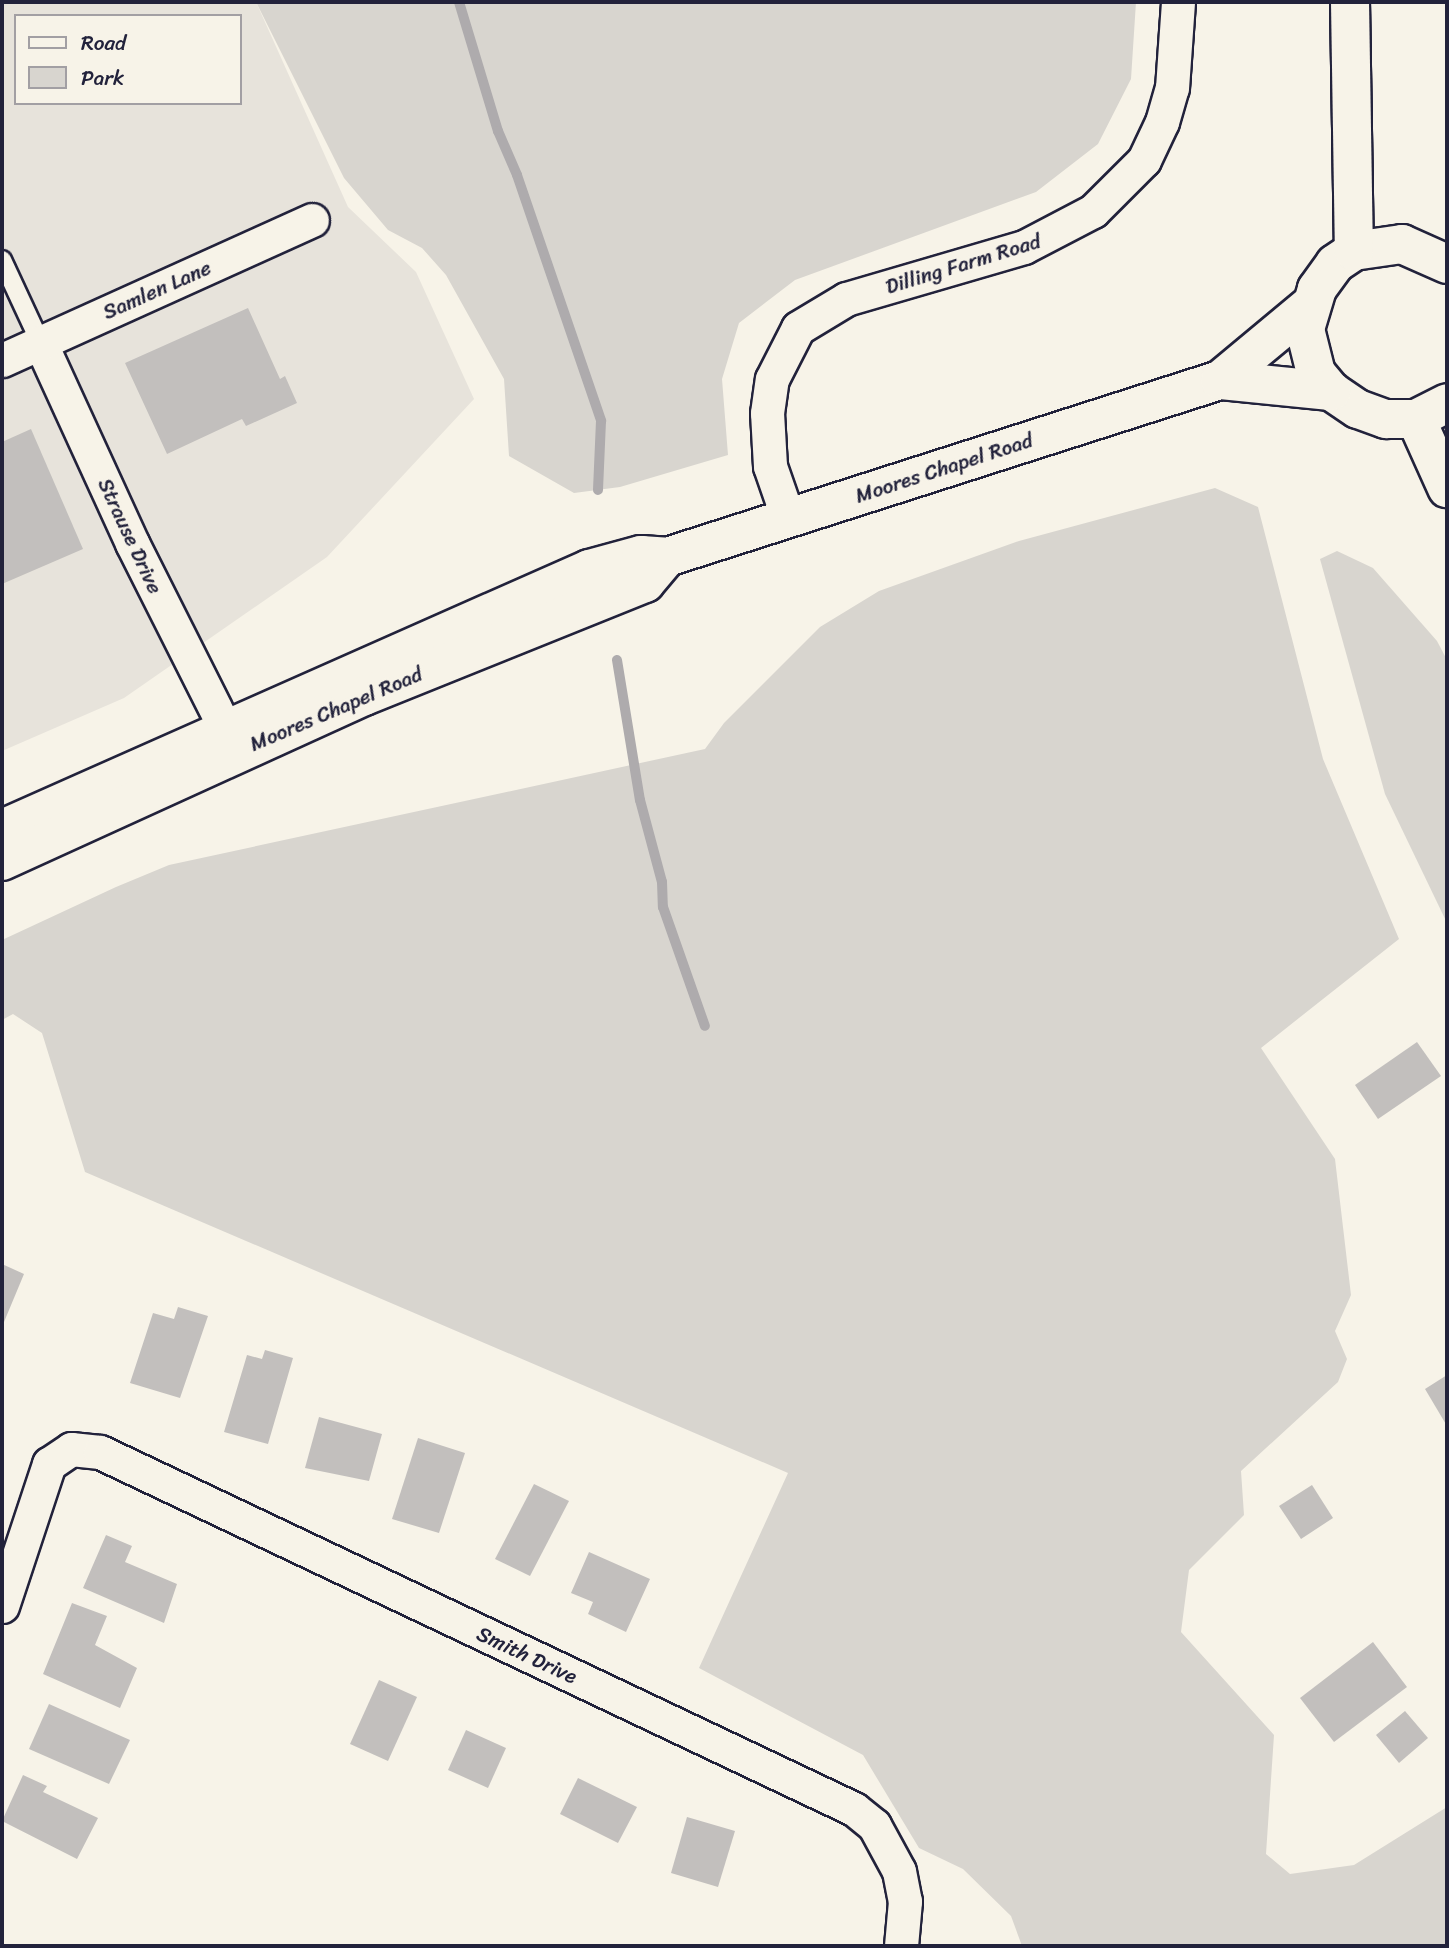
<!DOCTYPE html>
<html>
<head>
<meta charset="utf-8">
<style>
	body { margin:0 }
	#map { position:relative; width:1449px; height:1948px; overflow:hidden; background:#f7f3e8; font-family:Sriracha,sans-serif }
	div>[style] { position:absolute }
	.built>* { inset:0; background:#e7e3db }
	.green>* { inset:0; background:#d8d5cf }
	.stream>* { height:10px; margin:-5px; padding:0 5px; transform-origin:5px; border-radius:5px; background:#aeabad }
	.building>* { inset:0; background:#c2bfbd }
	.roads { filter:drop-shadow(2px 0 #22223b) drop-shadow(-2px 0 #22223b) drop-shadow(0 2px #22223b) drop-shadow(0 -2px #22223b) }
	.lane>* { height:18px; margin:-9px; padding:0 9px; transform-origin:9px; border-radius:9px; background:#f7f3e8 }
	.street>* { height:33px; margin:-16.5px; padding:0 16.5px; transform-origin:16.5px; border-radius:16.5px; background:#f7f3e8 }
	.secondary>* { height:38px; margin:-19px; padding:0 19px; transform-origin:19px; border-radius:19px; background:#f7f3e8 }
	.highway>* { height:38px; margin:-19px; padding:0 19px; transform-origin:19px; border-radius:19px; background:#f7f3e8 }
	span { translate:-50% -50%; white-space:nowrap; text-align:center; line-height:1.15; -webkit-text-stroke:6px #f7f3e8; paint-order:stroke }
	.street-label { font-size:21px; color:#22223b }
	.frame { position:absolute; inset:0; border:4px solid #22223b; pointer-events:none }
	.legend { position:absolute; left:14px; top:14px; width:228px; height:91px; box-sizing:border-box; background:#f7f3e8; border:2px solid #a29fa3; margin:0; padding:9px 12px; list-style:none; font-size:21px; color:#22223b }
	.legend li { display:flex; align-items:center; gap:14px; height:35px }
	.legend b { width:35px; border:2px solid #a29fa3 }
</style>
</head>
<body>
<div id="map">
	<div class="built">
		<i style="clip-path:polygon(evenodd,2px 2px,256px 2px,348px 207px,416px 272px,474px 399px,327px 557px,124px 698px,2px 751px,2px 2px,16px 16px,240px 16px,240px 103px,16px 103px,16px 16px)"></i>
	</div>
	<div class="green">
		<i style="clip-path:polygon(256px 2px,1136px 2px,1131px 79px,1098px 144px,1036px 192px,795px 280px,739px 323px,722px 379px,728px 455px,620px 487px,574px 493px,509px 456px,504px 379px,446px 275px,422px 248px,388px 230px,344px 178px)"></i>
		<i style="clip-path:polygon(1215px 488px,1258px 507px,1323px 759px,1399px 939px,1261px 1048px,1335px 1159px,1351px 1295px,1335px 1331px,1347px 1359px,1338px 1382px,1241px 1471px,1244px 1515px,1189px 1570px,1181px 1632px,1274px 1735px,1266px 1854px,1290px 1874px,1354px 1865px,1447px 1807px,1447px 1946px,1022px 1946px,1011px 1916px,963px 1869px,919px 1848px,863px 1755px,699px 1668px,788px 1473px,85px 1172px,42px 1033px,13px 1014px,2px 1020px,2px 940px,116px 887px,169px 865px,705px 749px,724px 723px,820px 627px,879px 591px,1019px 541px)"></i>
		<i style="clip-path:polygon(1337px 551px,1373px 568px,1437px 641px,1447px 660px,1447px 923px,1385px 794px,1320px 559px)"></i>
	</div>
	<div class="stream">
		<i style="left:459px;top:2px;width:135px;rotate:73.2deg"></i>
		<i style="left:498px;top:131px;width:48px;rotate:66.6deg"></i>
		<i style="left:517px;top:175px;width:260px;rotate:71.1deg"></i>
		<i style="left:601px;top:421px;width:69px;rotate:92.5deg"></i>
		<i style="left:617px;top:660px;width:142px;rotate:80.7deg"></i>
		<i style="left:640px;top:800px;width:85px;rotate:75deg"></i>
		<i style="left:662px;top:882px;width:25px;rotate:88deg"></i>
		<i style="left:663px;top:907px;width:126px;rotate:70.6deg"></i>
	</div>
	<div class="building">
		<i style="clip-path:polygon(248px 308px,280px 379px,285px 376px,297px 403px,246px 426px,242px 419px,167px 454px,125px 363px)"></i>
		<i style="clip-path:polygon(31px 429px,83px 549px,2px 584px,2px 442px)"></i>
		<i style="clip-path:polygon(1417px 1042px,1441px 1076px,1378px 1119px,1355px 1085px)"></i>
		<i style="clip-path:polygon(2px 1264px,24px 1274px,4px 1322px,2px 1321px)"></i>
		<i style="clip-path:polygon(178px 1307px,208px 1316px,180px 1398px,130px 1383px,153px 1313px,174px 1319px)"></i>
		<i style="clip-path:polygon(265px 1350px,293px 1358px,268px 1444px,224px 1432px,247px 1355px,262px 1359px)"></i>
		<i style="clip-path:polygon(1447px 1375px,1447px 1426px,1425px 1389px)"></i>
		<i style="clip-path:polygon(319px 1417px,382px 1434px,369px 1481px,305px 1468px)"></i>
		<i style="clip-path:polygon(418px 1438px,465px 1453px,439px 1533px,392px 1519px)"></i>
		<i style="clip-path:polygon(534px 1484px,569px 1501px,530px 1576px,495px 1559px)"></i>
		<i style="clip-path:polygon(1312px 1485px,1333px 1518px,1301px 1539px,1279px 1506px)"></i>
		<i style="clip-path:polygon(106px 1535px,132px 1546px,125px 1562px,177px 1584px,164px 1623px,83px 1588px)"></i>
		<i style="clip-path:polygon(589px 1552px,650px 1579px,626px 1632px,588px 1614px,593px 1602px,571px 1593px)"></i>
		<i style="clip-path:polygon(72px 1603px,107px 1616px,95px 1645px,137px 1668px,120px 1708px,43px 1674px)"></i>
		<i style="clip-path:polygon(1373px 1642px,1407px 1687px,1334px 1742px,1300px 1698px)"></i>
		<i style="clip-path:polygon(379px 1680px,417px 1697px,388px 1761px,350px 1744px)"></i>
		<i style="clip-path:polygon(49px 1704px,130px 1740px,109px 1784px,29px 1749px)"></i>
		<i style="clip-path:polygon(1405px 1711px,1428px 1738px,1399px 1763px,1376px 1735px)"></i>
		<i style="clip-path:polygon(466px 1730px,506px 1748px,488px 1788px,448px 1770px)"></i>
		<i style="clip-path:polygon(23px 1775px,47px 1786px,43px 1792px,98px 1818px,77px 1859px,2px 1821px)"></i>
		<i style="clip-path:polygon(578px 1778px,637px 1807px,618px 1843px,560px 1814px)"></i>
		<i style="clip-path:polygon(687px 1817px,735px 1831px,718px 1887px,671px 1873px)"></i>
	</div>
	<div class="roads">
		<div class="lane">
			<i style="left:2px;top:260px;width:90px;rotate:65.1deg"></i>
		</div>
		<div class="street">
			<i style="left:40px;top:342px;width:221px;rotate:65.4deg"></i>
			<i style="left:132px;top:543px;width:207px;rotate:63.3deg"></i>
			<i style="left:2px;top:360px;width:340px;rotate:-24.3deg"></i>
			<i style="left:788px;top:518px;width:55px;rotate:-109.1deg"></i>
			<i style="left:770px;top:466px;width:53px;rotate:-93.2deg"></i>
			<i style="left:767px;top:413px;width:34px;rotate:-82deg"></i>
			<i style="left:772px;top:379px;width:57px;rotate:-63deg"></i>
			<i style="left:798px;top:328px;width:56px;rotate:-31.1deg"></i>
			<i style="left:846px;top:299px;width:185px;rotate:-16.3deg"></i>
			<i style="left:1024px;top:247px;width:78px;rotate:-27.6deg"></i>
			<i style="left:1093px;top:211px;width:72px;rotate:-45deg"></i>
			<i style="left:1144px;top:160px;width:42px;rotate:-64.7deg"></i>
			<i style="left:1162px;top:122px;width:35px;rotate:-74deg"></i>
			<i style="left:1172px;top:88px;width:86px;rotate:-86deg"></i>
			<i style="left:2px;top:1606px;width:150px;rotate:-71.7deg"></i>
			<i style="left:49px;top:1464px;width:27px;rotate:-34deg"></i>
			<i style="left:71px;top:1449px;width:29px;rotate:6deg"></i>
			<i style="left:100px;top:1452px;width:834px;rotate:25.34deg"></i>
			<i style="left:854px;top:1809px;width:26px;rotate:39deg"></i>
			<i style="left:874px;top:1825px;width:52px;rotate:61.5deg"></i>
			<i style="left:899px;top:1871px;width:31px;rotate:79deg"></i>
			<i style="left:905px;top:1901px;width:45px;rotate:95.1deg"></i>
		</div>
		<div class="secondary">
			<i style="left:1447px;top:264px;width:49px;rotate:-156deg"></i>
			<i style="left:1402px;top:244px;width:49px;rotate:171.7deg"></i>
			<i style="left:1354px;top:251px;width:23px;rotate:146deg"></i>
			<i style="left:1335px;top:264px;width:31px;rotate:126deg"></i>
			<i style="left:1317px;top:289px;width:42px;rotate:106.7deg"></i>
			<i style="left:1305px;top:329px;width:45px;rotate:76deg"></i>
			<i style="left:1316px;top:373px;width:23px;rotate:50deg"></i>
			<i style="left:1331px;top:391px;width:32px;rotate:34deg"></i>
			<i style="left:1358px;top:409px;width:30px;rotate:20deg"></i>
			<i style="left:1386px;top:419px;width:30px"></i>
			<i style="left:1416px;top:419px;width:35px;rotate:-27deg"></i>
			<i style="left:1220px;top:380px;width:114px;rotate:-39.7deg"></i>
			<i style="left:2px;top:829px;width:642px;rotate:-23.89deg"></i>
			<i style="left:589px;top:569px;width:54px;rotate:-15.1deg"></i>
			<i style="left:641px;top:555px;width:26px;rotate:4deg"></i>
			<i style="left:667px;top:557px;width:581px;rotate:-17.75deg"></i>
			<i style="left:1220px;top:380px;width:112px;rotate:5.7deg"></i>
			<i style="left:2px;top:861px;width:398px;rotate:-24.5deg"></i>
			<i style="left:364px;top:696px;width:303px;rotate:-21.9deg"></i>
			<i style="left:645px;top:583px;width:34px;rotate:-50deg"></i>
		</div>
		<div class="highway">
			<i style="left:1350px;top:2px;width:249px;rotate:89.1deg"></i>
			<i style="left:1416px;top:419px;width:76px;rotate:65.8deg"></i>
		</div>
	</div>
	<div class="street-label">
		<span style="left:963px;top:264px;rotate:-17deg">Dilling Farm Road</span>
		<span style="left:157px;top:290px;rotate:-24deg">Samlen Lane</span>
		<span style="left:944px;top:468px;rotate:-18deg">Moores Chapel Road</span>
		<span style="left:130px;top:536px;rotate:65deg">Strause Drive</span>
		<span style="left:336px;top:709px;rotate:-23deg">Moores Chapel Road</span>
		<span style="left:527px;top:1655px;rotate:25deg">Smith Drive</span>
	</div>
	<div class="frame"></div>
	<ul class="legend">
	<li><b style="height:9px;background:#f7f3e8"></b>Road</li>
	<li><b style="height:19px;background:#d8d5cf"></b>Park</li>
	</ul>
</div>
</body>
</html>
